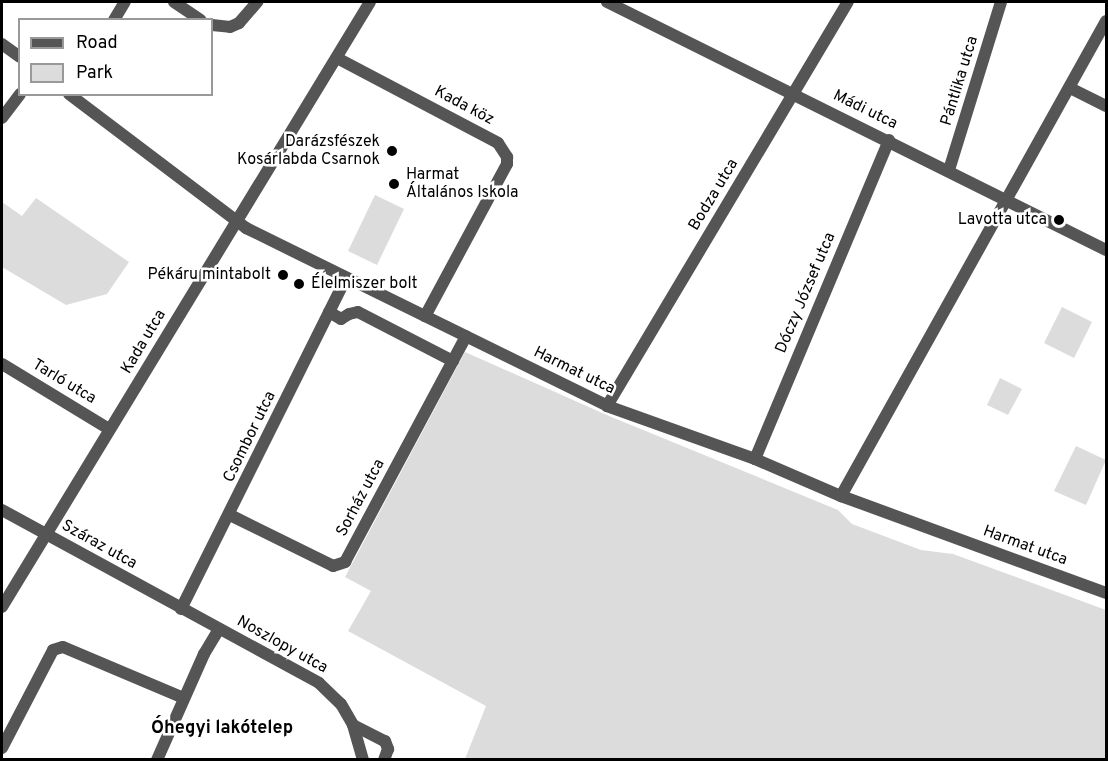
<!DOCTYPE html>
<html>
<head>
<meta charset="utf-8">
<style>
	body { margin:0 }
	#map { position:relative; width:1108px; height:761px; overflow:hidden; background:#fff; font-family:Overpass,sans-serif }
	div>[style] { position:absolute }
	.green>* { inset:0; background:#dcdcdc }
	.minor>* { height:12px; margin:-6px; padding:0 6px; transform-origin:6px; border-radius:6px; background:#555 }
	.dots>* { width:16px; height:16px; translate:-50% -50%; box-sizing:border-box; border:3px solid #fff; border-radius:50% }
	span { translate:-50% -50%; white-space:nowrap; text-align:center; line-height:1.15; -webkit-text-stroke:5px #fff; paint-order:stroke }
	.street-label { font-size:16px; color:#000 }
	.poi-label { font-size:16px; color:#000 }
	.right { translate:-100% -50%; text-align:right }
	.left { translate:0 -50%; text-align:left }
	.neighbourhood-label { font-size:18px; color:#000; font-weight:700 }
	.frame { position:absolute; inset:0; border:3px solid #000; pointer-events:none }
	.legend { position:absolute; left:18px; top:18px; width:195px; height:78px; box-sizing:border-box; background:#fff; border:2px solid #999; margin:0; padding:8px 10px; list-style:none; font-size:18px; color:#000 }
	.legend li { display:flex; align-items:center; gap:12px; height:30px }
	.legend b { width:30px; border:2px solid #999 }
</style>
</head>
<body>
<div id="map">
	<div class="green">
		<i style="clip-path:polygon(375px 195px,404px 209px,377px 265px,348px 251px)"></i>
		<i style="clip-path:polygon(36px 198px,129px 262px,107px 294px,66px 305px,2px 267px,2px 202px,22px 216px)"></i>
		<i style="clip-path:polygon(1062px 307px,1092px 322px,1074px 358px,1044px 343px)"></i>
		<i style="clip-path:polygon(465px 352px,609px 416px,838px 510px,852px 524px,921px 550px,953px 554px,1106px 610px,1106px 759px,465px 759px,486px 706px,348px 631px,371px 591px,345px 577px)"></i>
		<i style="clip-path:polygon(1000px 378px,1022px 389px,1008px 415px,987px 405px)"></i>
		<i style="clip-path:polygon(1076px 446px,1106px 460px,1086px 505px,1054px 491px)"></i>
	</div>
	<div class="minor">
		<i style="left:174px;top:2px;width:32px;rotate:34deg"></i>
		<i style="left:607px;top:2px;width:557px;rotate:26.43deg"></i>
		<i style="left:114px;top:20px;width:21px;rotate:-59deg"></i>
		<i style="left:212px;top:25px;width:18px;rotate:6deg"></i>
		<i style="left:230px;top:27px;width:10px;rotate:-24deg"></i>
		<i style="left:239px;top:23px;width:28px;rotate:-49deg"></i>
		<i style="left:2px;top:44px;width:22px;rotate:36deg"></i>
		<i style="left:337px;top:58px;width:182px;rotate:27.8deg"></i>
		<i style="left:498px;top:143px;width:17px;rotate:57deg"></i>
		<i style="left:507px;top:157px;width:7px;rotate:90deg"></i>
		<i style="left:507px;top:164px;width:173px;rotate:118.3deg"></i>
		<i style="left:1070px;top:88px;width:40px;rotate:26.6deg"></i>
		<i style="left:69px;top:94px;width:222px;rotate:37.1deg"></i>
		<i style="left:246px;top:228px;width:402px;rotate:26.2deg"></i>
		<i style="left:607px;top:406px;width:157px;rotate:19.7deg"></i>
		<i style="left:755px;top:459px;width:94px;rotate:23.3deg"></i>
		<i style="left:841px;top:496px;width:282px;rotate:20.1deg"></i>
		<i style="left:2px;top:118px;width:30px;rotate:-53deg"></i>
		<i style="left:949px;top:170px;width:176px;rotate:-72.8deg"></i>
		<i style="left:329px;top:312px;width:14px;rotate:30deg"></i>
		<i style="left:341px;top:319px;width:9px;rotate:-32deg"></i>
		<i style="left:349px;top:314px;width:9px;rotate:-13deg"></i>
		<i style="left:358px;top:312px;width:107px;rotate:27.3deg"></i>
		<i style="left:2px;top:364px;width:125px;rotate:31.3deg"></i>
		<i style="left:607px;top:406px;width:470px;rotate:-59.2deg"></i>
		<i style="left:755px;top:459px;width:346px;rotate:-67.2deg"></i>
		<i style="left:841px;top:496px;width:544px;rotate:-60.84deg"></i>
		<i style="left:2px;top:510px;width:361px;rotate:28.6deg"></i>
		<i style="left:319px;top:683px;width:30px;rotate:44deg"></i>
		<i style="left:341px;top:704px;width:24px;rotate:60deg"></i>
		<i style="left:353px;top:725px;width:36px;rotate:74deg"></i>
		<i style="left:230px;top:515px;width:115px;rotate:26.3deg"></i>
		<i style="left:333px;top:566px;width:13px;rotate:-18deg"></i>
		<i style="left:345px;top:562px;width:256px;rotate:-61.8deg"></i>
		<i style="left:2px;top:607px;width:708px;rotate:-58.69deg"></i>
		<i style="left:181px;top:609px;width:370px;rotate:-63.5deg"></i>
		<i style="left:353px;top:725px;width:36px;rotate:27deg"></i>
		<i style="left:385px;top:741px;width:9px;rotate:69deg"></i>
		<i style="left:388px;top:749px;width:12px;rotate:110deg"></i>
		<i style="left:2px;top:748px;width:110px;rotate:-62.5deg"></i>
		<i style="left:53px;top:650px;width:10px;rotate:-17deg"></i>
		<i style="left:63px;top:647px;width:131px;rotate:22.9deg"></i>
		<i style="left:157px;top:760px;width:116px;rotate:-66.1deg"></i>
		<i style="left:204px;top:654px;width:29px;rotate:-59deg"></i>
	</div>
	<div class="dots">
		<i style="left:392px;top:151px;background:#000"></i>
		<i style="left:394px;top:184px;background:#000"></i>
		<i style="left:1059px;top:220px;background:#000"></i>
		<i style="left:283px;top:275px;background:#000"></i>
		<i style="left:299px;top:284px;background:#000"></i>
	</div>
	<div class="street-label">
		<span style="left:960px;top:81px;rotate:-73deg">Pántlika utca</span>
		<span style="left:464px;top:106px;rotate:28deg">Kada köz</span>
		<span style="left:865px;top:110px;rotate:26deg">Mádi utca</span>
		<span style="left:714px;top:195px;rotate:-59deg">Bodza utca</span>
		<span style="left:806px;top:293px;rotate:-67deg">Dóczy József utca</span>
		<span style="left:144px;top:342px;rotate:-59deg">Kada utca</span>
		<span style="left:574px;top:371px;rotate:26deg">Harmat utca</span>
		<span style="left:64px;top:382px;rotate:31deg">Tarló utca</span>
		<span style="left:250px;top:437px;rotate:-64deg">Csombor utca</span>
		<span style="left:361px;top:498px;rotate:-62deg">Sorház utca</span>
		<span style="left:99px;top:545px;rotate:29deg">Száraz utca</span>
		<span style="left:1025px;top:546px;rotate:20deg">Harmat utca</span>
		<span style="left:282px;top:645px;rotate:29deg">Noszlopy utca</span>
	</div>
	<div class="poi-label">
		<span class="right" style="left:380px;top:151px">Darázsfészek<br>Kosárlabda Csarnok</span>
		<span class="left" style="left:406px;top:184px">Harmat<br>Általános Iskola</span>
		<span class="right" style="left:1047px;top:220px">Lavotta utca</span>
		<span class="right" style="left:271px;top:275px">Pékáru mintabolt</span>
		<span class="left" style="left:311px;top:284px">Élelmiszer bolt</span>
	</div>
	<div class="neighbourhood-label">
		<span style="left:222px;top:729px">Óhegyi lakótelep</span>
	</div>
	<div class="frame"></div>
	<ul class="legend">
	<li><b style="height:8px;background:#555"></b>Road</li>
	<li><b style="height:16px;background:#dcdcdc"></b>Park</li>
	</ul>
</div>
</body>
</html>
